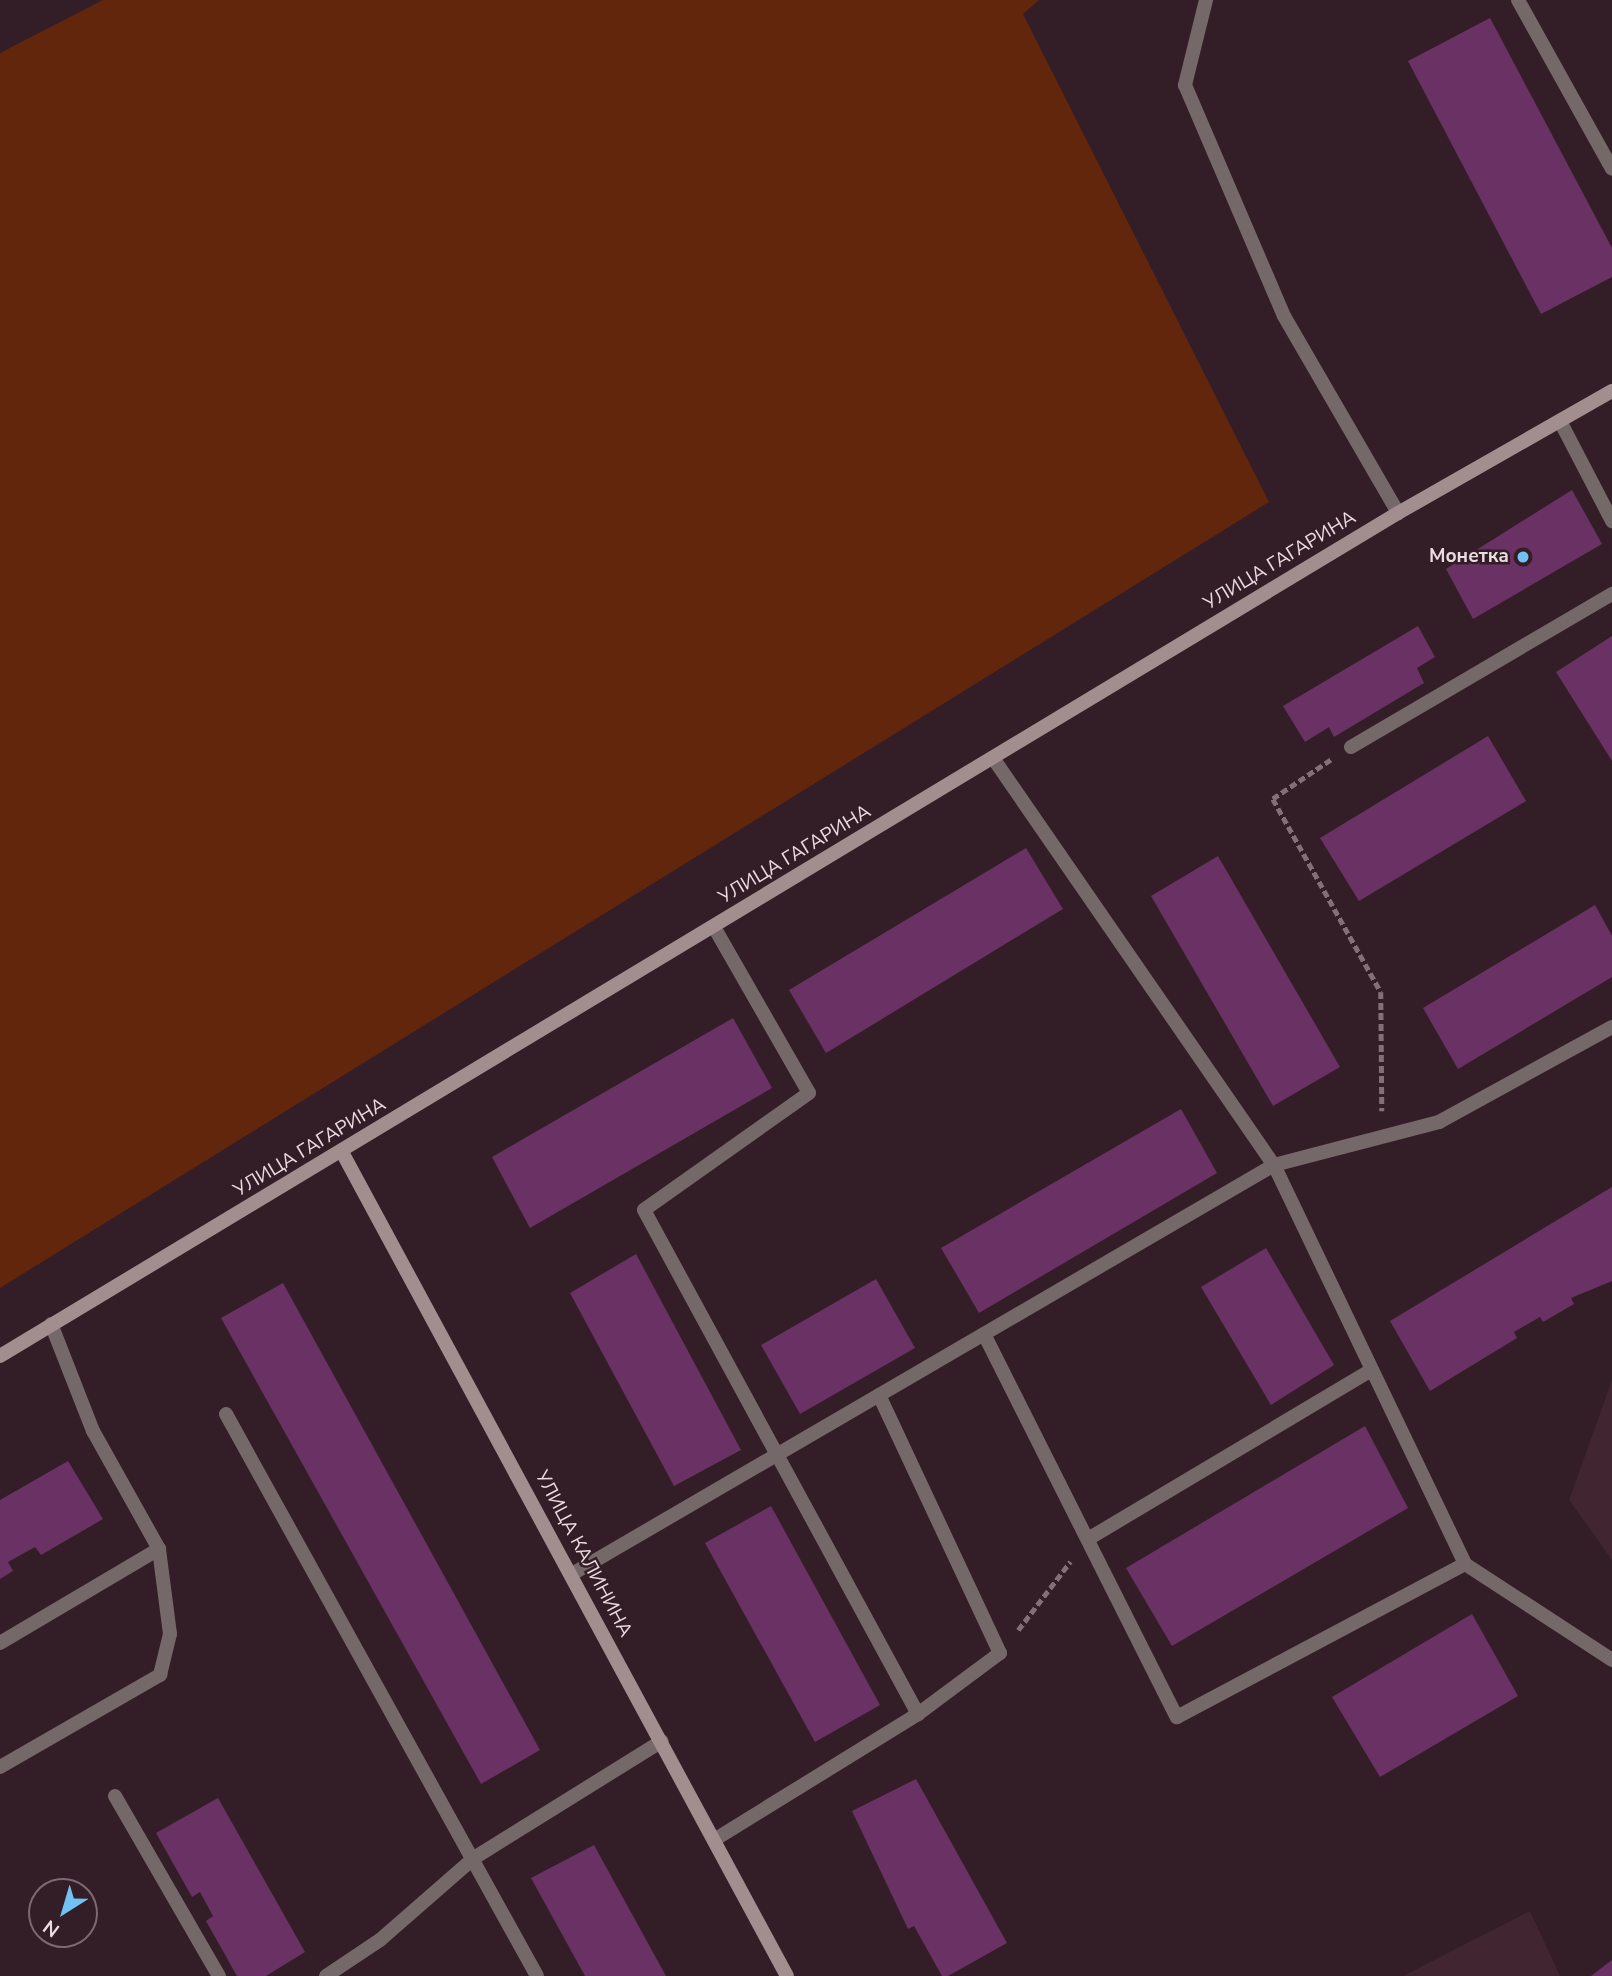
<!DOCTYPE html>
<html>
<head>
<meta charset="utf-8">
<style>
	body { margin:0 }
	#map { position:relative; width:1612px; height:1976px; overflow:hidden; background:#331d26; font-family:"Nunito Sans",sans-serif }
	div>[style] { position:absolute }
	.built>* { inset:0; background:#412530 }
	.green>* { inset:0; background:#62260d }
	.building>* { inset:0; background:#6a3264 }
	.path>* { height:4.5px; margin-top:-2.25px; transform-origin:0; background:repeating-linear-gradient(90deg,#826f77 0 7px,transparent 0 10.5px) }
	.lane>* { height:14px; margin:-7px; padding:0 7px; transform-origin:7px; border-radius:7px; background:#756868 }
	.street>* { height:14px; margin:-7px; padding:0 7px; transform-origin:7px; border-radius:7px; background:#756868 }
	.secondary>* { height:14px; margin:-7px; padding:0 7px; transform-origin:7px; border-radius:7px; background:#a28e8e }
	.dots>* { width:19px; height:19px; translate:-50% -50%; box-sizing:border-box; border:4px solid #331d26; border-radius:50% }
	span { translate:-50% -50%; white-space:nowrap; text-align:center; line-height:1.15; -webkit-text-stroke:5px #331d26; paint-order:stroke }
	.poi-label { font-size:19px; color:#ebdce1; font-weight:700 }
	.right { translate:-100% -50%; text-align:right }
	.street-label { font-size:19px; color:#ebdce1 }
	.north { position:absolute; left:28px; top:1878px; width:70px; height:70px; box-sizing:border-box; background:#331d26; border:2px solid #7d6971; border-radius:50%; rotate:217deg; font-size:19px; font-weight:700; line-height:28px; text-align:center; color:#ebdce1 }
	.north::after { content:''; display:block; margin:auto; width:24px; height:32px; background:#71c1f5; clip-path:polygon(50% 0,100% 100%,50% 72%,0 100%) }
</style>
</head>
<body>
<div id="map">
	<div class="built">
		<i style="clip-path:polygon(1612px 1380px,1612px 1560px,1569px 1500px)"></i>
		<i style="clip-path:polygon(1530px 1911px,1560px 1976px,1403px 1976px)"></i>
	</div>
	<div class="green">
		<i style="clip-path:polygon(103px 0,1039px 0,1023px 14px,1269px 502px,0 1288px,0 53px)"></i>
	</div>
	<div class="building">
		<i style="clip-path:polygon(1490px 18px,1612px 248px,1612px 277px,1541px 314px,1408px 61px)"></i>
		<i style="clip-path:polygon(1572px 490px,1602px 544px,1473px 619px,1446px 569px)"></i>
		<i style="clip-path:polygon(1418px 626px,1435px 657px,1417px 668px,1424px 683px,1334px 737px,1329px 727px,1305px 742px,1283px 706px)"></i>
		<i style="clip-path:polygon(1612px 636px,1612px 761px,1556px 672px)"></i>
		<i style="clip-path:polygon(1488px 736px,1526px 801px,1359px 901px,1320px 838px)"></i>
		<i style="clip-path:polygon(1026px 848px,1063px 909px,826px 1053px,789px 990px)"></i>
		<i style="clip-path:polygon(1218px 856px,1340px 1067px,1273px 1106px,1151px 896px)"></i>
		<i style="clip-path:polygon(1595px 905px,1612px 936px,1612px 977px,1458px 1069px,1423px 1008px)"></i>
		<i style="clip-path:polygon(733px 1018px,772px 1088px,530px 1228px,492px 1157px)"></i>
		<i style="clip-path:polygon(1181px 1109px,1217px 1173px,979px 1313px,941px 1248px)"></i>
		<i style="clip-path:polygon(1612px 1187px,1612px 1281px,1571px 1298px,1574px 1304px,1543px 1322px,1540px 1317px,1514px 1332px,1517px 1338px,1430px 1391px,1390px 1321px)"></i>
		<i style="clip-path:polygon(1266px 1248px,1334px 1365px,1271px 1405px,1201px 1287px)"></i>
		<i style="clip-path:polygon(636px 1254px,741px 1450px,674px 1486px,570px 1293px)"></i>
		<i style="clip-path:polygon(876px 1279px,915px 1348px,800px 1414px,761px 1345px)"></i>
		<i style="clip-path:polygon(283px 1283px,540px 1750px,481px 1784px,221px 1318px)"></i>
		<i style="clip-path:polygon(1365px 1426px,1408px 1508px,1172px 1646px,1126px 1568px)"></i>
		<i style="clip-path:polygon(68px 1461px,103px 1519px,41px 1555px,35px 1547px,8px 1562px,13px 1571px,0 1579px,0 1500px)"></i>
		<i style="clip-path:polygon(771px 1506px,880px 1705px,815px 1742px,705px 1543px)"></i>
		<i style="clip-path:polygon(1472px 1614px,1518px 1696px,1380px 1777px,1332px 1697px)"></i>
		<i style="clip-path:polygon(916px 1779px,1007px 1943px,948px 1976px,942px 1976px,914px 1926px,908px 1929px,852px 1811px)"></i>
		<i style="clip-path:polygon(218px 1798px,305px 1952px,266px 1976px,237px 1976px,206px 1921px,213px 1916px,200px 1892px,192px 1897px,156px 1833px)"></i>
		<i style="clip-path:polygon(594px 1845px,666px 1976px,585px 1976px,531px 1878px)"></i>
		<i style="clip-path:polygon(1612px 1960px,1612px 1976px,1591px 1976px)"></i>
	</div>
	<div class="path">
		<i style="left:1331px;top:760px;width:70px;rotate:146.1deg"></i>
		<i style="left:1273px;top:799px;width:221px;rotate:60.8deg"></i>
		<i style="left:1381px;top:992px;width:119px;rotate:89.5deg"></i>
		<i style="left:1018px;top:1630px;width:86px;rotate:-52.6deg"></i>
	</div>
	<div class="lane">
		<i style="left:1518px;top:0;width:193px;rotate:60.9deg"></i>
		<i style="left:1560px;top:421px;width:113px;rotate:62.5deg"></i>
		<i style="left:1351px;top:747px;width:303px;rotate:-30.4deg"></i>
		<i style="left:993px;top:758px;width:495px;rotate:55.4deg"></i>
		<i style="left:1274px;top:1165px;width:442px;rotate:64.4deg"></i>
		<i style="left:1465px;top:1564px;width:176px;rotate:33.1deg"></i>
		<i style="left:984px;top:1334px;width:429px;rotate:63.3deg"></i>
		<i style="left:1177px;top:1717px;width:326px;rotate:-28deg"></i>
		<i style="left:226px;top:1414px;width:642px;rotate:61.04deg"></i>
		<i style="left:1088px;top:1539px;width:330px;rotate:-30.8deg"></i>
		<i style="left:572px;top:1574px;width:812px;rotate:-30.23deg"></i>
		<i style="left:1274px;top:1165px;width:171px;rotate:-14.6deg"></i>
		<i style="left:1439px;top:1122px;width:197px;rotate:-28.8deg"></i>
		<i style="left:0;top:1643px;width:185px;rotate:-30.6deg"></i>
		<i style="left:159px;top:1549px;width:135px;rotate:-119.2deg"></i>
		<i style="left:93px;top:1431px;width:115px;rotate:-111.4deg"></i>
		<i style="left:0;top:1767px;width:185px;rotate:-29.9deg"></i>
		<i style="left:160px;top:1675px;width:42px;rotate:-76.3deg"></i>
		<i style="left:170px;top:1634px;width:86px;rotate:-97.4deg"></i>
		<i style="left:115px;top:1796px;width:208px;rotate:60deg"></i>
		<i style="left:326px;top:1976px;width:65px;rotate:-33.7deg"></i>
		<i style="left:380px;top:1940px;width:125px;rotate:-41.1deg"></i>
		<i style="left:474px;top:1858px;width:221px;rotate:-31.9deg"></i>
	</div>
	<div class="street">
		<i style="left:1206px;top:0;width:88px;rotate:103.9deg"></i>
		<i style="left:1185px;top:85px;width:251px;rotate:66.8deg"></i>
		<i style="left:1284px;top:316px;width:228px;rotate:59.9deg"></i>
		<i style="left:714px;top:927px;width:191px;rotate:60.2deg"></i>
		<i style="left:809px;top:1093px;width:202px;rotate:144.7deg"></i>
		<i style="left:644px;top:1210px;width:574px;rotate:61.47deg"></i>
		<i style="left:918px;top:1714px;width:240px;rotate:148.3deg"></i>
		<i style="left:879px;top:1395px;width:285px;rotate:64.9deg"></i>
		<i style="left:1000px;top:1653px;width:102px;rotate:143.4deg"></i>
	</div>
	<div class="secondary">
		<i style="left:342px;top:1152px;width:936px;rotate:61.63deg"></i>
		<i style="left:0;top:1356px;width:1632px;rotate:-31.09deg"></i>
		<i style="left:1398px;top:513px;width:246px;rotate:-29.7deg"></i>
	</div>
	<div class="dots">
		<i style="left:1523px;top:557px;background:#71c1f5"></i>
	</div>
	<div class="poi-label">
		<span class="right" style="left:1509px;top:557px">Монетка</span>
	</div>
	<div class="street-label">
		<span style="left:1280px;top:561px;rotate:-31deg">УЛИЦА ГАГАРИНА</span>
		<span style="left:795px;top:855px;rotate:-31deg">УЛИЦА ГАГАРИНА</span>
		<span style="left:310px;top:1148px;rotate:-31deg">УЛИЦА ГАГАРИНА</span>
		<span style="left:583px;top:1554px;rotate:62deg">УЛИЦА КАЛИНИНА</span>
	</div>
	<div class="north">N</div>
</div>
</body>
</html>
